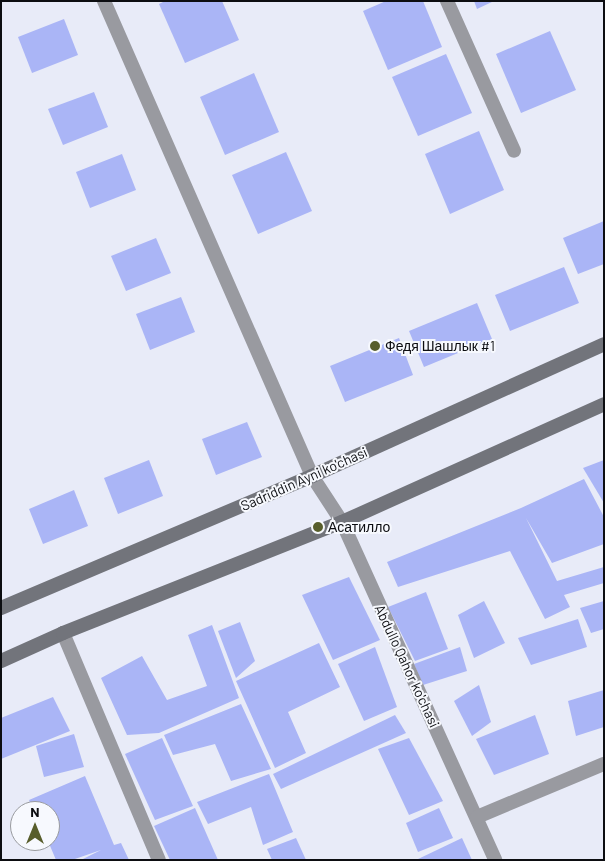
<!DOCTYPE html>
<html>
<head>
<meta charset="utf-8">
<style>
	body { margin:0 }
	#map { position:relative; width:605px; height:861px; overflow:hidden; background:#e8ebf8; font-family:Barlow,sans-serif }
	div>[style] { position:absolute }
	.building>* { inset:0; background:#aab5f6 }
	.minor>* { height:14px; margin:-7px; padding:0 7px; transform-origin:7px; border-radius:7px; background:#999aa0 }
	.secondary>* { height:14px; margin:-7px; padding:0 7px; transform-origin:7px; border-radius:7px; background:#72747b }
	.dots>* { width:14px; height:14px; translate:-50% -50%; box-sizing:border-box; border:2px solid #f7f9fe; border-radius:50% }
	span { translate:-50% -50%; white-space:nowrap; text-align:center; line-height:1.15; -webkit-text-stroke:4px #f7f9fe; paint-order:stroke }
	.poi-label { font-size:14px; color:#0c0d11 }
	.left { translate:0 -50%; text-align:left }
	.street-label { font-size:14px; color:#0c0d11 }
	.frame { position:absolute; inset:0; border:2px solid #0c0d11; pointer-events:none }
	.north { position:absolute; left:10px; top:801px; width:50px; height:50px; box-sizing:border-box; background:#f7f9fe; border:1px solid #999b9f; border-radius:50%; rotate:0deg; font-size:14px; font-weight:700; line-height:20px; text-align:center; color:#0c0d11 }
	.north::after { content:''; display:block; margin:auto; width:18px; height:22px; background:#585e2c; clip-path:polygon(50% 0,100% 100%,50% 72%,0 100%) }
</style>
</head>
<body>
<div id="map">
	<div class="building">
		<i style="clip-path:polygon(165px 1px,222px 1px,239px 40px,185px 63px,159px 4px)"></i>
		<i style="clip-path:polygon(386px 1px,423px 1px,442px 47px,388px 70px,363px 11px)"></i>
		<i style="clip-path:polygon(474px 1px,494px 1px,477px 9px)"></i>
		<i style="clip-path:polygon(64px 19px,78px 55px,32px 73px,18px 37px)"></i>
		<i style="clip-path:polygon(550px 31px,576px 90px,521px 113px,496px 54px)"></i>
		<i style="clip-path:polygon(446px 54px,472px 113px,418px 136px,392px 77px)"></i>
		<i style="clip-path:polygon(254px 73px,279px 132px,225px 155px,200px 97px)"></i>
		<i style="clip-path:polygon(94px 92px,108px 127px,63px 145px,48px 109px)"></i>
		<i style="clip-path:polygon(479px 131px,504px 190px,450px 214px,425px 154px)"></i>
		<i style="clip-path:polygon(286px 152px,312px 211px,258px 234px,232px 175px)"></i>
		<i style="clip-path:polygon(122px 154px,136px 190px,90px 208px,76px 172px)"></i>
		<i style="clip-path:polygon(604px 221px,604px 264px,578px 274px,563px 238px)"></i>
		<i style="clip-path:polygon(156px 238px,171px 273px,126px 291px,111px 256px)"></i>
		<i style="clip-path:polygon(564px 267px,579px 303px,510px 331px,495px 295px)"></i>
		<i style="clip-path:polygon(181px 297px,195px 332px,150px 350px,136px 314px)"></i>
		<i style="clip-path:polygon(477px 303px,492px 339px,424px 367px,409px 331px)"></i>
		<i style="clip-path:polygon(399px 338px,413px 375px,345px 402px,330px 366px)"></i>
		<i style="clip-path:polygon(247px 422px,262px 457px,216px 475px,202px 439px)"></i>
		<i style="clip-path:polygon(149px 460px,163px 496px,118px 514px,104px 478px)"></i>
		<i style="clip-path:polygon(604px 460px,604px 503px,583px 468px)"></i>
		<i style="clip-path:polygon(584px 479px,604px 517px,604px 544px,552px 563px,526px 518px,557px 581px,604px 567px,604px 583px,564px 595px,570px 607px,545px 619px,510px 551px,398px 587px,387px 562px,521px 508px)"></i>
		<i style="clip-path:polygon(74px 490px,88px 526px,43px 544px,29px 509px)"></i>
		<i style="clip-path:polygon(349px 577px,380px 640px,333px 660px,302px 595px)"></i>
		<i style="clip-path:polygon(426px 592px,448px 649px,415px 661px,388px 607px)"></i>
		<i style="clip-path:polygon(484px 601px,505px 643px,474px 658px,458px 615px)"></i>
		<i style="clip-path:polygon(604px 601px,604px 629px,591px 633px,580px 608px)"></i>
		<i style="clip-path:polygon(578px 619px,587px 647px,531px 665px,518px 638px)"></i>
		<i style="clip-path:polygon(240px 622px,255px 661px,236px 678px,218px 631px)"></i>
		<i style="clip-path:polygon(212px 625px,239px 698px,159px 733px,127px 735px,101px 678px,142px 656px,167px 700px,207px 686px,188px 635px)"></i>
		<i style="clip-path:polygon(319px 643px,340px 687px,288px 712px,306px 753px,275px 768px,236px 681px)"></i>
		<i style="clip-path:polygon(375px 647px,397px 707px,364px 721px,338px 664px)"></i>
		<i style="clip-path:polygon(460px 647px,467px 671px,423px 685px,414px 664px)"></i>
		<i style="clip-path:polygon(479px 685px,491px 722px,472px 736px,454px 701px)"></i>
		<i style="clip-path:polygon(604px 690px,604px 727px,576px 736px,568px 701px)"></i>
		<i style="clip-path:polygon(53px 697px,70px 731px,1px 759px,1px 718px)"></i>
		<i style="clip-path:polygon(241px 704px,271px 769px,231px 781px,215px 744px,173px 755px,164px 735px)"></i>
		<i style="clip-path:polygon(395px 715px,406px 733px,281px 789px,273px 774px)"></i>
		<i style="clip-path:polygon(535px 715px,549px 754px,494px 775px,476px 739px)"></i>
		<i style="clip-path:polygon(74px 734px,84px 767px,44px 777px,36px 746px)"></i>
		<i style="clip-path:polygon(162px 738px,193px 806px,155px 820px,125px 754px)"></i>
		<i style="clip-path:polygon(409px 738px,443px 801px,409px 815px,378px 749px)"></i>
		<i style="clip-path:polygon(269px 774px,293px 832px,263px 845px,251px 807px,208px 824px,197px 802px)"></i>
		<i style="clip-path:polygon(85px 776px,114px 845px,121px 843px,129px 860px,81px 860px,101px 850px,72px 860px,56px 860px,48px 841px,50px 841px,50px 811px,34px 811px,29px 800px)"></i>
		<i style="clip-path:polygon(195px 808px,218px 860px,170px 860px,154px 826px)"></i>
		<i style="clip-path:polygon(439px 808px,453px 838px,418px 852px,406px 823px)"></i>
		<i style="clip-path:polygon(296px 838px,306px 860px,272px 860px,267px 849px)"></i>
		<i style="clip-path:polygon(462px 838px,472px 860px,416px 860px)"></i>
	</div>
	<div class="minor">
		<i style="left:104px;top:1px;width:519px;rotate:66.35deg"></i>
		<i style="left:312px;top:476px;width:55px;rotate:56.9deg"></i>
		<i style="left:342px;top:522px;width:371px;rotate:65.6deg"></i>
		<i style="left:447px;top:1px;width:164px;rotate:65.9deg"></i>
		<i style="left:63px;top:633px;width:246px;rotate:67.1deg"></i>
		<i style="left:477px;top:817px;width:138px;rotate:-22.7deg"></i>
	</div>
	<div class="secondary">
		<i style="left:1px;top:608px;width:338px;rotate:-23deg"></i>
		<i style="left:312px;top:476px;width:320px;rotate:-24.3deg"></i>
		<i style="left:1px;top:661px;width:68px;rotate:-24.3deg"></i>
		<i style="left:63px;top:633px;width:300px;rotate:-21.7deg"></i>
		<i style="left:342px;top:522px;width:287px;rotate:-24.2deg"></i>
	</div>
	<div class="dots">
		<i style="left:375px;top:346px;background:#585e2c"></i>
		<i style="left:318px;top:527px;background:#585e2c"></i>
	</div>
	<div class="poi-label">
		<span class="left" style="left:385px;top:346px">Федя Шашлык #1</span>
		<span class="left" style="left:328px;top:527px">Асатилло</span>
	</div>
	<div class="street-label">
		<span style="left:304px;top:479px;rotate:-24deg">Sadriddin Ayni ko'chasi</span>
		<span style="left:407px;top:666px;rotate:65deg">Abdullo Qahor ko'chasi</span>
	</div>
	<div class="frame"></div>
	<div class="north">N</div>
</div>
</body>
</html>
